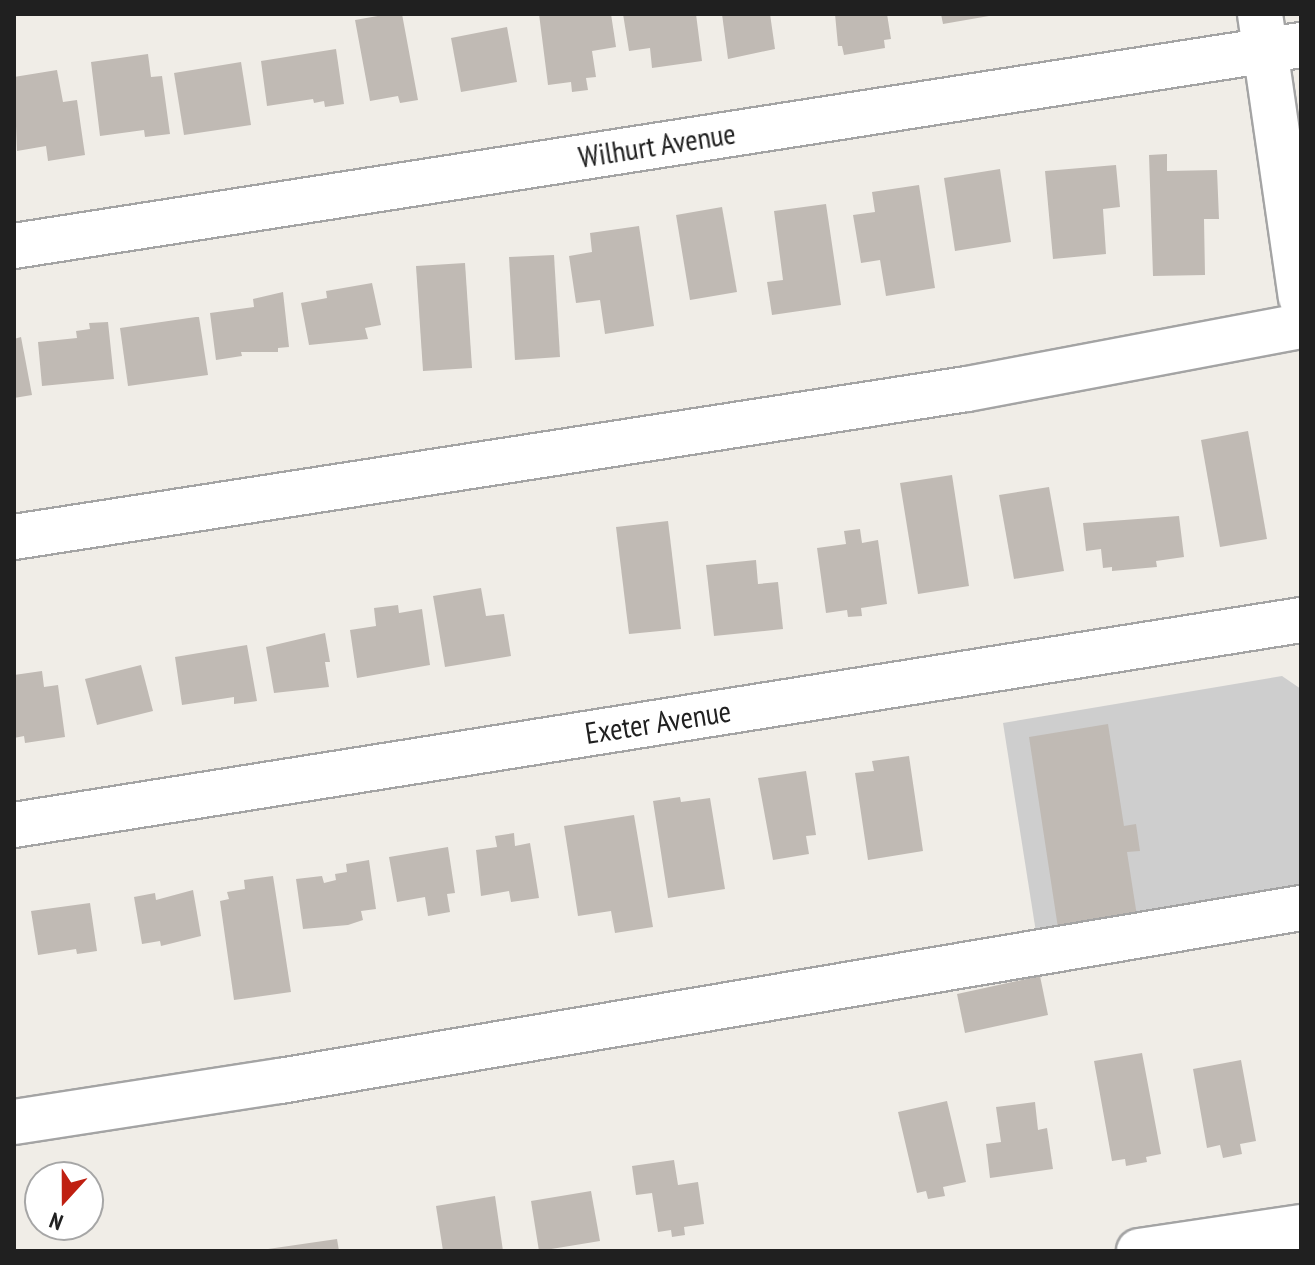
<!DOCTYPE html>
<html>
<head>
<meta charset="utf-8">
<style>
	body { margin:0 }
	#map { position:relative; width:1315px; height:1265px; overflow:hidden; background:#f0ede7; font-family:"PT Sans Narrow",sans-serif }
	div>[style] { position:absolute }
	.religious>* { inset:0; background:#cecece }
	.building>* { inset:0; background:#c0bab4 }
	.roads { filter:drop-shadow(2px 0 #a4a4a4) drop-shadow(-2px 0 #a4a4a4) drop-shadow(0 2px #a4a4a4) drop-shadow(0 -2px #a4a4a4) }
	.minor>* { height:44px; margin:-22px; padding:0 22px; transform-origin:22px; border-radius:22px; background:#fff }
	span { translate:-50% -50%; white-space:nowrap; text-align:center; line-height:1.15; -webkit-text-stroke:8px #fff; paint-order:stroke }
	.street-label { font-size:30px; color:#202020 }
	.frame { position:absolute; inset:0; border:16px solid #202020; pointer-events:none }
	.north { position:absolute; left:24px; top:1161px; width:80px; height:80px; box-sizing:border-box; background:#fff; border:2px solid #a6a6a6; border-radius:50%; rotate:201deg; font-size:22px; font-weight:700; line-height:32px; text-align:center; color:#202020 }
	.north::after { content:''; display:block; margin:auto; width:28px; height:36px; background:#bf1f11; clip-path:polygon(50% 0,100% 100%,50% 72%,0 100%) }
</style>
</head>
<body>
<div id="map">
	<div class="religious">
		<i style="clip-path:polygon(1282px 676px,1301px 689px,1301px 923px,1041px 964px,1003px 723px)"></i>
	</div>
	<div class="building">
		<i style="clip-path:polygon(389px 14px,402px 14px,418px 100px,400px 103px,398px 96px,370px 101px,355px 20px)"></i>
		<i style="clip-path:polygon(539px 14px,611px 14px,616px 47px,592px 51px,596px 77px,586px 78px,588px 90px,572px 92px,571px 82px,548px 85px)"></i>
		<i style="clip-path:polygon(623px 14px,696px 14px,702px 61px,652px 68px,650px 48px,629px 51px)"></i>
		<i style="clip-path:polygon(722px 14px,770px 14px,775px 49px,728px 59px)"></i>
		<i style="clip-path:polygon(835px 14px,887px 14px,891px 39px,884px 40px,885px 48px,844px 55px,842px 46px,838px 46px)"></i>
		<i style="clip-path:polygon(941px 14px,988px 14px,989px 16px,943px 24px)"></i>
		<i style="clip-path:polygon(507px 27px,517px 82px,461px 92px,451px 38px)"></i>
		<i style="clip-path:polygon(336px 49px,344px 104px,325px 107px,324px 101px,314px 103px,313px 99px,267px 106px,261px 61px)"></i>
		<i style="clip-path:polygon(148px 54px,151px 77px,162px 76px,170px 134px,145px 137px,144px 130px,100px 136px,91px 62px)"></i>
		<i style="clip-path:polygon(241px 62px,251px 125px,184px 135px,174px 73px)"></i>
		<i style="clip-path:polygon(57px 70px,63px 102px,77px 100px,85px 155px,48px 161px,46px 146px,17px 151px,14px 77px)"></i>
		<i style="clip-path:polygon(1167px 154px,1167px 171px,1217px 170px,1219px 219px,1204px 219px,1205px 275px,1153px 276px,1149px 155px)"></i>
		<i style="clip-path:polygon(1116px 165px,1120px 207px,1103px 209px,1106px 254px,1053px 259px,1045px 171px)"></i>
		<i style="clip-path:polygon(1000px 169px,1011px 242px,955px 251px,944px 178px)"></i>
		<i style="clip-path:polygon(919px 185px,935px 288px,886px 296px,880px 260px,861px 263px,853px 215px,875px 212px,872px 192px)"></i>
		<i style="clip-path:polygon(826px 204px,841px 305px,772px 315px,767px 282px,783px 280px,774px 211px)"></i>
		<i style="clip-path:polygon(722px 207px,737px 292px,690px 300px,676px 215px)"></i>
		<i style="clip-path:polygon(639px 226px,654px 326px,605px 334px,600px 300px,576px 303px,569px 256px,592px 252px,590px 233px)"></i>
		<i style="clip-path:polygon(554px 255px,560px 357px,515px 360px,509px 257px)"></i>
		<i style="clip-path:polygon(465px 263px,472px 368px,423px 371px,416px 266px)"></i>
		<i style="clip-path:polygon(372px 283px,381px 325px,365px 328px,368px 339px,309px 345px,301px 303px,327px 298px,326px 291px)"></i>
		<i style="clip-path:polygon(283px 292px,289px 347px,278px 348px,278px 352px,241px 352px,242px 356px,216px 360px,210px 313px,254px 307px,253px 299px)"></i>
		<i style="clip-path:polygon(196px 317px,199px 317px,208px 375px,128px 386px,120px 328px)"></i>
		<i style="clip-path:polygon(108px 322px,114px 379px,42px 386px,38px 342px,77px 338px,76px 331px,90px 329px,89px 323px)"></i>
		<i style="clip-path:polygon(21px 337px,32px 395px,14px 398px,14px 339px)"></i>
		<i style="clip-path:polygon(1248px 431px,1267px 539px,1220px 547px,1201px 440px)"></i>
		<i style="clip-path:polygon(952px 475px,969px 586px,918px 594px,900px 483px)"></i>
		<i style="clip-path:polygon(1049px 487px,1064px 571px,1014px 579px,999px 495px)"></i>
		<i style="clip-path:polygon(1179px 516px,1184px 557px,1156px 561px,1157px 567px,1112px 571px,1112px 567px,1103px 568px,1101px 549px,1086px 551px,1083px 523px)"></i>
		<i style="clip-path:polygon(668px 521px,681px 629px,629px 634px,616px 527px)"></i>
		<i style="clip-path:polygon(860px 529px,862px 543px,878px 540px,887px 604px,861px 608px,862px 616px,848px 617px,847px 610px,826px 613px,817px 548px,846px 544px,844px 531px)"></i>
		<i style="clip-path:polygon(756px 560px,758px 584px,778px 582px,783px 629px,714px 636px,706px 565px)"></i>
		<i style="clip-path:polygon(481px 588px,486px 616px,504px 614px,511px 656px,445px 667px,433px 596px)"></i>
		<i style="clip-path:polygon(398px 605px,399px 613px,422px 609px,430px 665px,357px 678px,350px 630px,376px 626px,374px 608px)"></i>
		<i style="clip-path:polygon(325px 633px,330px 662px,325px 662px,329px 687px,274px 693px,266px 647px)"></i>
		<i style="clip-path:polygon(247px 645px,257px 701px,234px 704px,234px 697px,182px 705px,175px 657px)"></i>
		<i style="clip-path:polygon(141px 665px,153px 711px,97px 725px,85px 679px)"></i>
		<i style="clip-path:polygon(42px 671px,44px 687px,58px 685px,65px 737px,25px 743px,24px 736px,14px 738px,14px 675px)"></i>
		<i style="clip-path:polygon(1108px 724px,1124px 826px,1136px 824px,1140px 851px,1127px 852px,1137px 916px,1058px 928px,1029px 737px)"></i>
		<i style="clip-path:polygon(909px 756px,923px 851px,868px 860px,855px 773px,874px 771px,872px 761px)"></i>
		<i style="clip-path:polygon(806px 771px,816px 835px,806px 836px,809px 854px,773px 860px,758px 778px)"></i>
		<i style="clip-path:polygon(680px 797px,681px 802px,710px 798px,725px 889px,668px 898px,653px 801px)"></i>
		<i style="clip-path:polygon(634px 815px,653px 927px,615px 933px,611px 911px,578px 916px,564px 826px)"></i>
		<i style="clip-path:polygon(514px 833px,515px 846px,530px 843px,539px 898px,511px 902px,509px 891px,481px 896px,476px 850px,497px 847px,495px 836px)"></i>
		<i style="clip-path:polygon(448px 847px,455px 893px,447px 894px,450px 912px,428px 916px,425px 897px,397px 902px,389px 857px)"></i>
		<i style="clip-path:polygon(369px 860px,376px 909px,361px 911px,363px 920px,348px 925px,303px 929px,296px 879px,322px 876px,324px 883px,336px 880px,335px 874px,347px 872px,346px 864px)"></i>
		<i style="clip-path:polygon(273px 876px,291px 992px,234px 1000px,220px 901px,229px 899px,227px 892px,245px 889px,244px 880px)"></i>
		<i style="clip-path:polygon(193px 890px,201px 936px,161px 946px,160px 941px,142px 944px,134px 897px,155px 893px,156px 900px)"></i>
		<i style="clip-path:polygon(90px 903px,97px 951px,77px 954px,76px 949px,38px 955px,31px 911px)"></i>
		<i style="clip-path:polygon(1040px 976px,1048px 1015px,965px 1033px,957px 994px)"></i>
		<i style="clip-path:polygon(1142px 1053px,1161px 1154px,1146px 1157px,1147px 1162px,1126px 1166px,1125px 1159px,1112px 1161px,1094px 1061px)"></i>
		<i style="clip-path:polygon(1241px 1060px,1256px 1141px,1240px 1144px,1242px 1154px,1223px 1158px,1220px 1145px,1207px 1148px,1193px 1069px)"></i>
		<i style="clip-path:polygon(947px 1101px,966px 1182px,943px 1187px,945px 1196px,928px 1199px,926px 1191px,917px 1193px,898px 1112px)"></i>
		<i style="clip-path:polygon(1035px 1102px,1038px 1130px,1047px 1128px,1053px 1169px,990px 1178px,986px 1144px,1001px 1142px,996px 1107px)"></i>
		<i style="clip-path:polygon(674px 1160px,678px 1185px,698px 1182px,704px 1224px,684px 1227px,685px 1235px,672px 1237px,671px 1230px,658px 1232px,652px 1193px,636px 1195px,632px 1166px)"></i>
		<i style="clip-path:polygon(591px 1191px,600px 1241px,539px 1251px,531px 1201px)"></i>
		<i style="clip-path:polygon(495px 1196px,503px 1251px,443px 1251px,436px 1206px)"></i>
		<i style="clip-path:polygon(337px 1239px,339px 1251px,268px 1251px,268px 1249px)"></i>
	</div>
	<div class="roads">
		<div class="minor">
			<i style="left:1260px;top:14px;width:286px;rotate:81.8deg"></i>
			<i style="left:14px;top:246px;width:1303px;rotate:-8.88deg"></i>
			<i style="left:14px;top:537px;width:964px;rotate:-8.83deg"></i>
			<i style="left:967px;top:389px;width:340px;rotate:-10.7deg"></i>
			<i style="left:14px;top:825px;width:1303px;rotate:-9.05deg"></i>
			<i style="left:14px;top:1122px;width:269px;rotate:-8.8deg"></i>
			<i style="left:280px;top:1081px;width:1036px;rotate:-9.62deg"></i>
			<i style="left:1139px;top:1251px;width:164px;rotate:-8.4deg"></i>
		</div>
	</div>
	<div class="street-label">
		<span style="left:657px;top:145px;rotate:-9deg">Wilhurt Avenue</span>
		<span style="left:658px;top:722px;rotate:-9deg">Exeter Avenue</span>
	</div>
	<div class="frame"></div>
	<div class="north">N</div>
</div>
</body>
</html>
